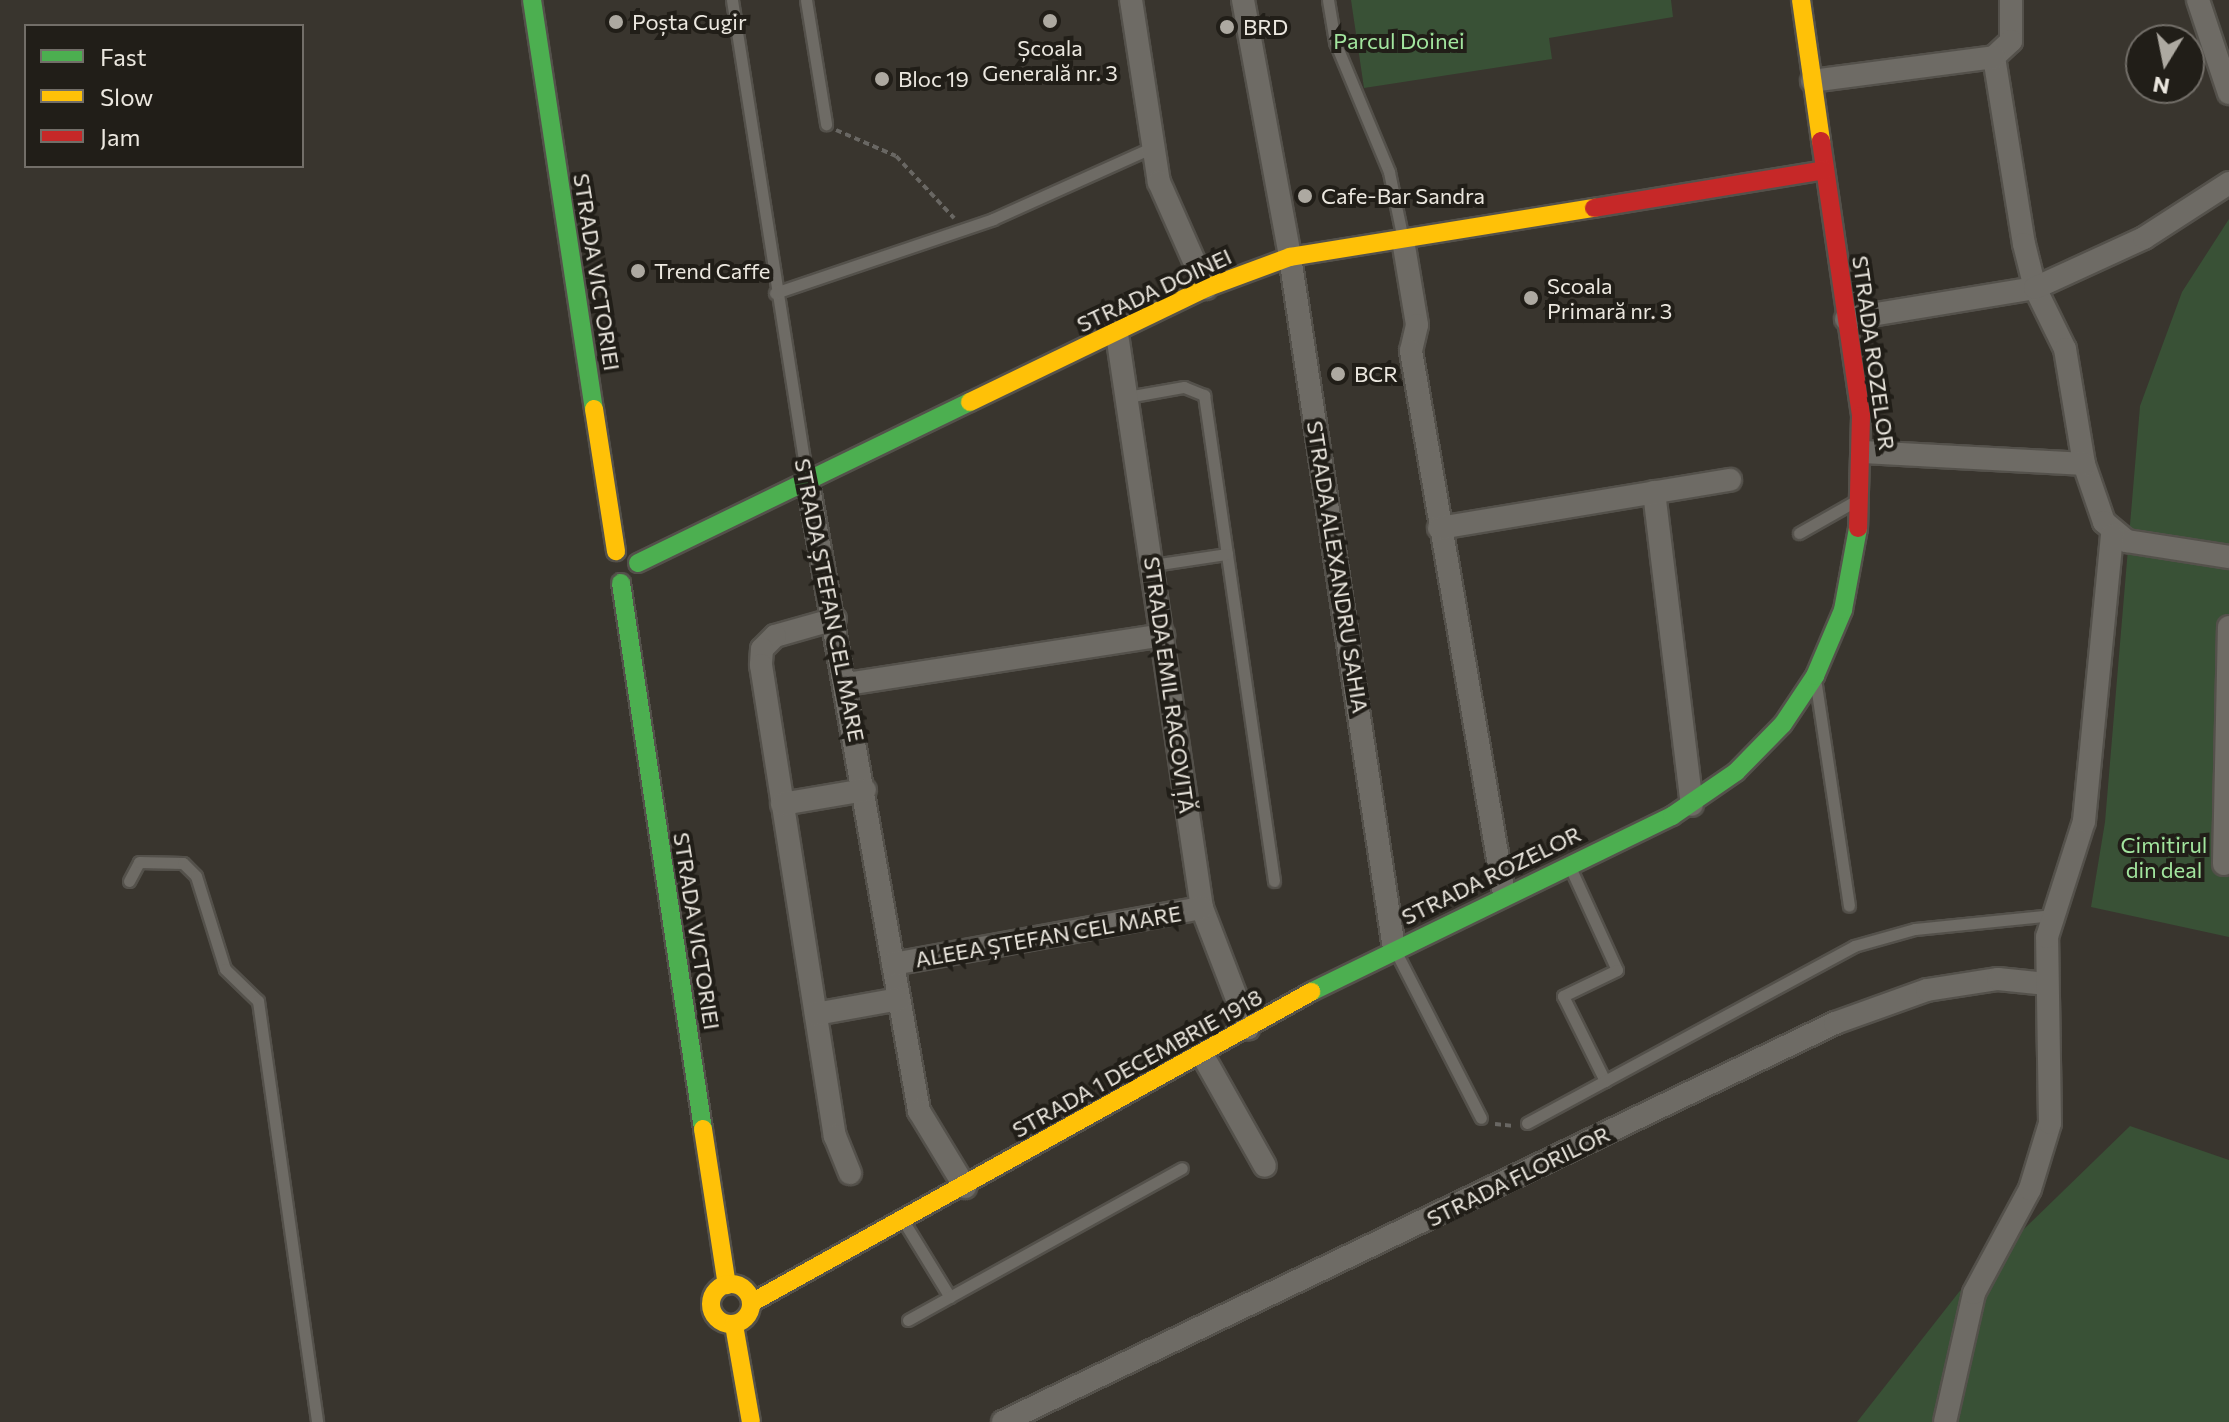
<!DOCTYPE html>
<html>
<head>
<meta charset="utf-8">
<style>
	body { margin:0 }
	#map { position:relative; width:2229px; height:1422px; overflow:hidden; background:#39352e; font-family:Commissioner,sans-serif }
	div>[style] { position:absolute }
	.green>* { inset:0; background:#395136 }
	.path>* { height:4px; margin-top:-2px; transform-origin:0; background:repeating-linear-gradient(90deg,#696763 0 6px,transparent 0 10px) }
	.roads { filter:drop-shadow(2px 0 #54514b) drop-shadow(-2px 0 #54514b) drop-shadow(0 2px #54514b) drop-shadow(0 -2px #54514b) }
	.lane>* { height:11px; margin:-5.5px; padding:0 5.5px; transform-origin:5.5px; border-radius:5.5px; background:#6e6b65 }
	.street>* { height:22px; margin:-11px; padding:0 11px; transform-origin:11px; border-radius:11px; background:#6e6b65 }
	.fast>* { height:18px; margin:-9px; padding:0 9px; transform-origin:9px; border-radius:9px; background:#4caf50 }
	.slow>* { height:18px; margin:-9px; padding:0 9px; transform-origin:9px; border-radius:9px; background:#ffc107 }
	.slow>.ring { margin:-9px; padding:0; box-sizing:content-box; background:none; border:18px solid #ffc107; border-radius:50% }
	.jam>* { height:18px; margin:-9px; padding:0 9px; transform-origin:9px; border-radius:9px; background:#c62828 }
	.dots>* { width:22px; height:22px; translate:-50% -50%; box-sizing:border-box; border:4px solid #211e18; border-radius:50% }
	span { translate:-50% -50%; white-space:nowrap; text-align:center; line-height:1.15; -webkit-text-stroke:8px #211e18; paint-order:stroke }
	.poi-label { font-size:22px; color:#ebe7df }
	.left { translate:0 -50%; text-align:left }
	.park-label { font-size:22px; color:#a2e59e }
	.street-label { font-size:22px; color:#ebe7df }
	.legend { position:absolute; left:24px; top:24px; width:280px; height:144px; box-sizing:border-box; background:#211e18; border:2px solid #726e68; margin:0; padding:10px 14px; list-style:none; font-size:24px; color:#ebe7df }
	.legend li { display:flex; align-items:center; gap:16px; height:40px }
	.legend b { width:40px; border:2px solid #726e68 }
	.north { position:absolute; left:2125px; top:24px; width:80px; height:80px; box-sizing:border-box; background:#211e18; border:2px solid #726e68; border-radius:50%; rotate:190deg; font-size:22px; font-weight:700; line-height:32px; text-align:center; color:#ebe7df }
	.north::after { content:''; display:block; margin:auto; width:28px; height:36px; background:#ada9a1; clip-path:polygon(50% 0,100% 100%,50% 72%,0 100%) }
</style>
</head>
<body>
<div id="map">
	<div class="green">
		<i style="clip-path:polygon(1351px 0,1671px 0,1673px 17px,1549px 38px,1552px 59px,1364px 88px)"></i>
		<i style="clip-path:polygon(2229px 219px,2229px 937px,2091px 907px,2105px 822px,2140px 406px,2182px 292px)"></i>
		<i style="clip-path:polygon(2130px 1126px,2229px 1160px,2229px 1422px,1857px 1422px,1959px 1292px)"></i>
	</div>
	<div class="path">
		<i style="left:836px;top:130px;width:65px;rotate:23.4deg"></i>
		<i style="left:896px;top:156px;width:85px;rotate:46.9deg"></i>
		<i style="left:1495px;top:1124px;width:18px;rotate:6deg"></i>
	</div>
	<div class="roads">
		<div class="lane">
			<i style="left:732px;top:0;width:484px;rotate:81.1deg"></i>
			<i style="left:806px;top:0;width:126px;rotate:80.8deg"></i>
			<i style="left:1328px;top:0;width:43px;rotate:80.5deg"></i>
			<i style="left:1335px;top:42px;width:141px;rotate:67.4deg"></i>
			<i style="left:1389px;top:172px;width:64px;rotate:78.3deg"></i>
			<i style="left:775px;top:293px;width:230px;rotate:-18.7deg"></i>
			<i style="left:993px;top:219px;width:175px;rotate:-24.2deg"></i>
			<i style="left:1127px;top:397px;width:58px;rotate:-10deg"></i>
			<i style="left:1184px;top:387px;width:22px;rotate:22deg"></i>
			<i style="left:1204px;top:395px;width:491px;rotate:81.8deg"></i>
			<i style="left:1799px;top:533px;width:67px;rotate:-29.6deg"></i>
			<i style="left:1153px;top:565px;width:75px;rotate:-8.5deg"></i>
			<i style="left:1816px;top:685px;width:223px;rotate:81.5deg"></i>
			<i style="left:1570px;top:867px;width:113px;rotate:65.5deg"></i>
			<i style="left:1617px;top:970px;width:60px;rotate:154.3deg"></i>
			<i style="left:1563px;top:996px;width:95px;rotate:63.7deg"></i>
			<i style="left:129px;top:881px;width:21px;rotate:-62deg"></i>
			<i style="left:139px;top:862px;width:44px;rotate:1.3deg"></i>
			<i style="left:183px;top:863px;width:18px;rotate:45deg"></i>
			<i style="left:196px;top:876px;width:97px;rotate:72.7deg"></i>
			<i style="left:225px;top:969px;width:46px;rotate:44.1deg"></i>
			<i style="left:258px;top:1001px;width:425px;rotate:82deg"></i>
			<i style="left:1397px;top:954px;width:184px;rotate:62.9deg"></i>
			<i style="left:1527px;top:1123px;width:372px;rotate:-28.4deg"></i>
			<i style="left:1854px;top:946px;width:63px;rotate:-15.6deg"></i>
			<i style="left:1915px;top:929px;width:139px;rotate:-5.8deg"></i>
			<i style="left:904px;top:1222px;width:88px;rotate:58.5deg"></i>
			<i style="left:908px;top:1320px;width:313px;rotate:-29deg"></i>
		</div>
		<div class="street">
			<i style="left:1131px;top:0;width:184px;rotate:81.3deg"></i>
			<i style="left:1159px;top:182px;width:116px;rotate:66.1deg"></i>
			<i style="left:1243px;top:0;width:261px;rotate:79.6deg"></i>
			<i style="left:1290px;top:257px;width:700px;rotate:81.45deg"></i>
			<i style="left:2011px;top:0;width:41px;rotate:90deg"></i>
			<i style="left:2011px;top:41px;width:23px;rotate:137deg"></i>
			<i style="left:1994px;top:57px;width:189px;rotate:80.9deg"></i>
			<i style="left:2024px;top:244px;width:45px;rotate:76deg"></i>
			<i style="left:2035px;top:288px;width:68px;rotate:63.8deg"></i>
			<i style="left:2065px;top:349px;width:117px;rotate:80.6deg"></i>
			<i style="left:2084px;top:464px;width:61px;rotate:71deg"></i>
			<i style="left:2104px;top:522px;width:30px;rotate:40deg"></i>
			<i style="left:2127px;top:541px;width:103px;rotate:8.9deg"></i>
			<i style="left:2198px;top:0;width:98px;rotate:71.6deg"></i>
			<i style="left:1812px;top:81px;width:184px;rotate:-7.5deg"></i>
			<i style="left:1403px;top:240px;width:86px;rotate:80.6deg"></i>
			<i style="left:1417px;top:325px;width:27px;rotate:103deg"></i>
			<i style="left:1411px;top:351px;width:551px;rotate:80.28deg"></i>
			<i style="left:1846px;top:319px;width:192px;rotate:-9.3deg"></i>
			<i style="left:2035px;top:288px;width:120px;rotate:-24.6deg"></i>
			<i style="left:2144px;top:238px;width:101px;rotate:-32.9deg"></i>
			<i style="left:1117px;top:334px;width:580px;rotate:81.58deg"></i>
			<i style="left:1202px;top:908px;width:129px;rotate:69deg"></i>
			<i style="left:1865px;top:452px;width:219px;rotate:3.1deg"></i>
			<i style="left:808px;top:482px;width:639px;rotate:79.99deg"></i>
			<i style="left:919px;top:1111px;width:89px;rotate:58.8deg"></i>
			<i style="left:1654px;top:492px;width:315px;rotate:83.1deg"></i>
			<i style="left:1439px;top:528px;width:295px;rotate:-9.4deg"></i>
			<i style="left:835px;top:619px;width:62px;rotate:164.2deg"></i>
			<i style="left:775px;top:636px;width:18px;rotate:135deg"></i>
			<i style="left:762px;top:649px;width:16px;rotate:94deg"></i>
			<i style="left:761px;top:665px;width:477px;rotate:81.1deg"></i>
			<i style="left:835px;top:1136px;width:40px;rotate:68deg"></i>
			<i style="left:847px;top:684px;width:320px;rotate:-8.8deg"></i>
			<i style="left:782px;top:804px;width:84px;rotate:-9.6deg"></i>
			<i style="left:2224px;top:864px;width:237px;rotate:-88.8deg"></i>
			<i style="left:893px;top:964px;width:314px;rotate:-10.3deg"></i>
			<i style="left:816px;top:1014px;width:84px;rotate:-10.2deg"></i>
			<i style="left:1203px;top:1056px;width:126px;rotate:60.6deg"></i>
			<i style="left:1003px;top:1422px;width:923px;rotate:-25.62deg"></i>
			<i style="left:1835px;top:1023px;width:98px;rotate:-19.7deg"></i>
			<i style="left:1927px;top:990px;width:72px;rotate:-8.8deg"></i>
			<i style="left:1998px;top:979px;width:49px;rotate:5.8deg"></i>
			<i style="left:1945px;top:1422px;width:132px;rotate:-77.3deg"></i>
			<i style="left:1974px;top:1293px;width:118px;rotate:-61.7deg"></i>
			<i style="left:2030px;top:1189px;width:69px;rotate:-73.1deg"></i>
			<i style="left:2050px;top:1123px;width:186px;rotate:-90.9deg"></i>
			<i style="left:2047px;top:937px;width:122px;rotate:-72.3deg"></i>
			<i style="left:2084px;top:821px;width:287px;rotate:-84.4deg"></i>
		</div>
		<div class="fast">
			<i style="left:532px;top:0;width:414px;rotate:81.4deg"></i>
			<i style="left:638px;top:563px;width:369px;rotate:-25.9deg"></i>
			<i style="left:621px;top:583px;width:552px;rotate:81.46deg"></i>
			<i style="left:1311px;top:992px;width:402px;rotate:-26deg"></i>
			<i style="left:1672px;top:816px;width:78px;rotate:-34.5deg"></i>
			<i style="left:1736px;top:772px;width:67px;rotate:-45.6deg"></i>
			<i style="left:1783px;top:724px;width:58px;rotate:-56.3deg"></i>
			<i style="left:1815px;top:676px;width:72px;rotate:-67deg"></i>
			<i style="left:1843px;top:610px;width:83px;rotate:-79.6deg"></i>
		</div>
		<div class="slow">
			<i style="left:1801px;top:0;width:142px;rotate:81.9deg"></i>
			<i style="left:970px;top:402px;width:262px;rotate:-25.8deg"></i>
			<i style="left:1206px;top:288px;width:90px;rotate:-20.3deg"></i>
			<i style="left:1290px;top:257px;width:308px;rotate:-9.2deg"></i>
			<i style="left:594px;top:409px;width:144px;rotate:81.2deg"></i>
			<i style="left:703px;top:1129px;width:158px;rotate:81.3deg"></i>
			<i class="ring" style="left:711px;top:1284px;width:22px;height:22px"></i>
			<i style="left:751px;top:1303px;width:641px;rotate:-29.05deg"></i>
			<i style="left:734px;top:1325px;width:98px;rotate:80.1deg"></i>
		</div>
		<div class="jam">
			<i style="left:1821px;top:141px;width:278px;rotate:81.7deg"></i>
			<i style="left:1861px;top:416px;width:112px;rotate:91.5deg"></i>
			<i style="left:1594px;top:208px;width:234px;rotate:-9.3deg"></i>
		</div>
	</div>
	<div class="dots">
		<i style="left:1050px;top:21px;background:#ada9a1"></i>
		<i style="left:616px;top:22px;background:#ada9a1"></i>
		<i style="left:1227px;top:27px;background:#ada9a1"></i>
		<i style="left:882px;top:79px;background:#ada9a1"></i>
		<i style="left:1305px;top:196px;background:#ada9a1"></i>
		<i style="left:638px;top:271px;background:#ada9a1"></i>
		<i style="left:1531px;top:298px;background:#ada9a1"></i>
		<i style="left:1338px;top:374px;background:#ada9a1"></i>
	</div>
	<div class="poi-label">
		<span class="left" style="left:632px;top:22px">Poșta Cugir</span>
		<span class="left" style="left:1243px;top:27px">BRD</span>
		<span style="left:1050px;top:60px">Școala<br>Generală nr. 3</span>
		<span class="left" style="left:898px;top:79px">Bloc 19</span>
		<span class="left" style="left:1321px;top:196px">Cafe-Bar Sandra</span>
		<span class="left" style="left:654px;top:271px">Trend Caffe</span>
		<span class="left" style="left:1547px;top:298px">Școala<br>Primară nr. 3</span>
		<span class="left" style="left:1354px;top:374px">BCR</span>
	</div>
	<div class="park-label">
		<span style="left:1399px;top:41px">Parcul Doinei</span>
		<span style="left:2164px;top:857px">Cimitirul<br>din deal</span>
	</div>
	<div class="street-label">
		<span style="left:597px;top:272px;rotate:81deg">STRADA VICTORIEI</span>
		<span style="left:1154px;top:290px;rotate:-25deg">STRADA DOINEI</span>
		<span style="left:1874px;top:353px;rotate:82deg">STRADA ROZELOR</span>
		<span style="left:1338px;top:567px;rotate:81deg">STRADA ALEXANDRU SAHIA</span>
		<span style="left:830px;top:600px;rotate:79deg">STRADA ȘTEFAN CEL MARE</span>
		<span style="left:1170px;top:685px;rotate:82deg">STRADA EMIL RACOVIȚĂ</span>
		<span style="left:1491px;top:875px;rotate:-26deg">STRADA ROZELOR</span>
		<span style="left:697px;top:931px;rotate:81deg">STRADA VICTORIEI</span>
		<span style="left:1048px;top:936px;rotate:-10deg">ALEEA ȘTEFAN CEL MARE</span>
		<span style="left:1137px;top:1063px;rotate:-29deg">STRADA 1 DECEMBRIE 1918</span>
		<span style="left:1518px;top:1176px;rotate:-26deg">STRADA FLORILOR</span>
	</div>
	<ul class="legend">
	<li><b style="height:10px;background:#4caf50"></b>Fast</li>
	<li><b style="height:10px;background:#ffc107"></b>Slow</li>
	<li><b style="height:10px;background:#c62828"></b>Jam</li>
	</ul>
	<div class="north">N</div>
</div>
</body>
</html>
